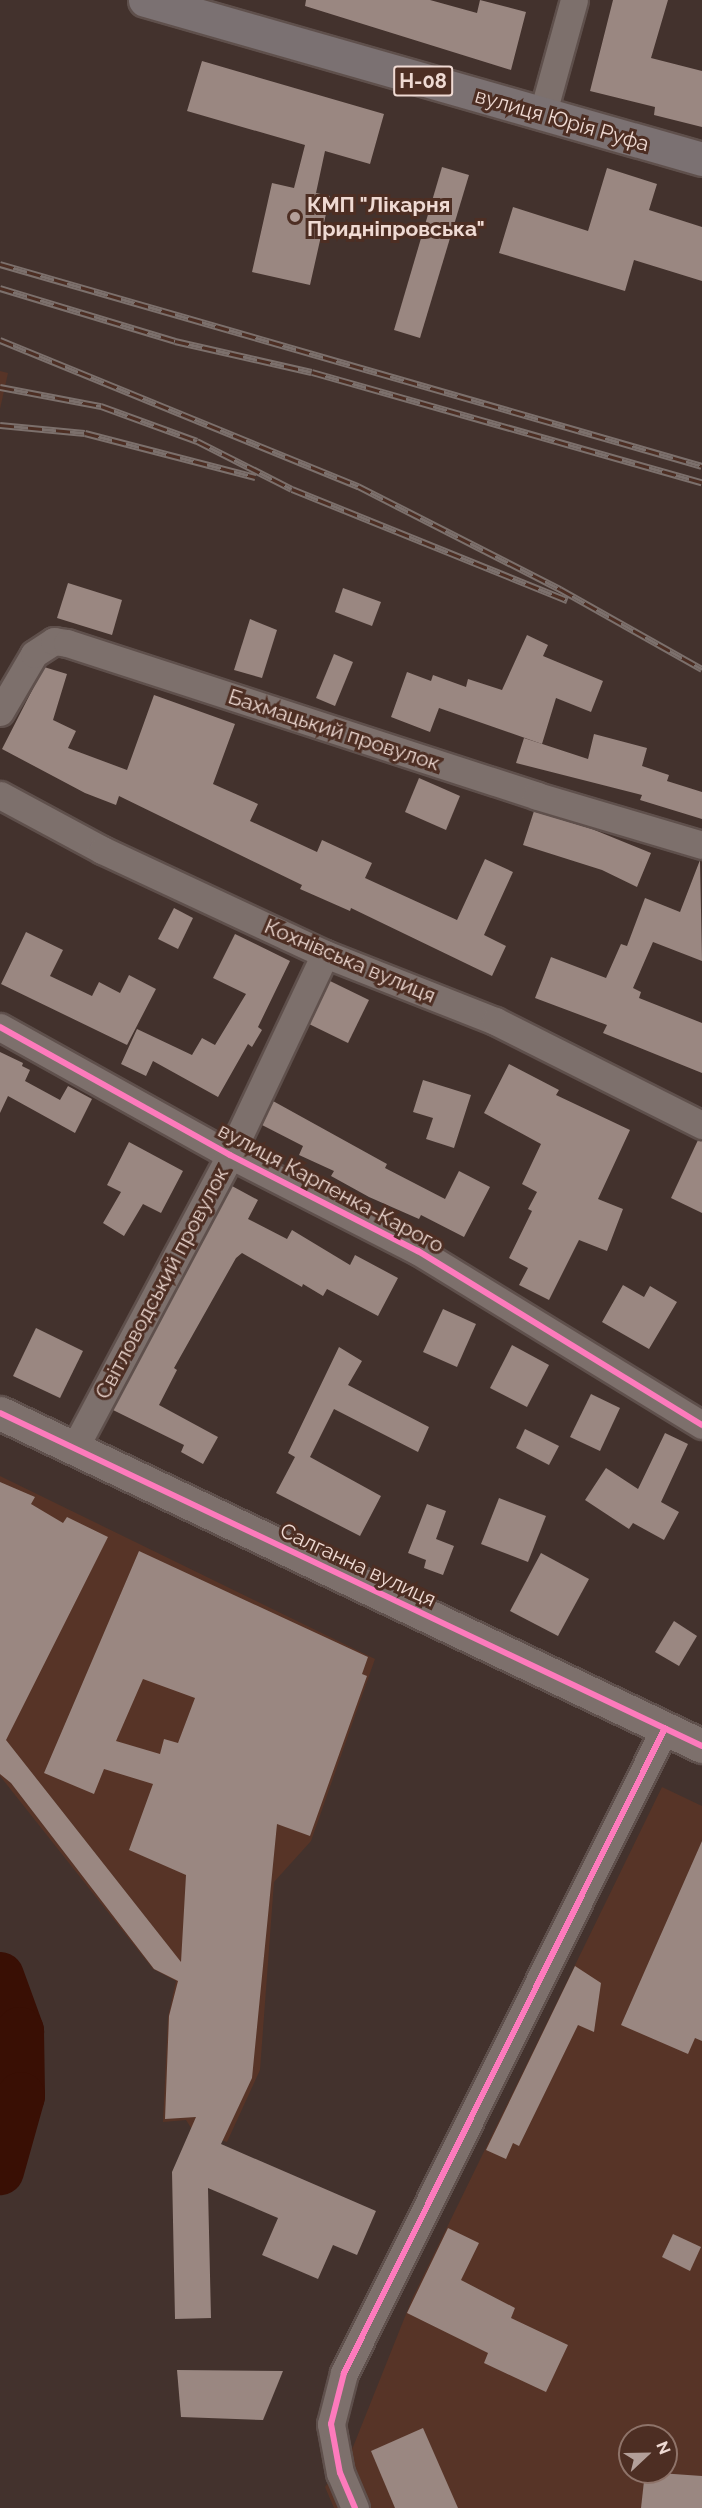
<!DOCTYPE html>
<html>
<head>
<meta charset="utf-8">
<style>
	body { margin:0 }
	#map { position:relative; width:702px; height:2508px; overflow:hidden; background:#43322d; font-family:Raleway,sans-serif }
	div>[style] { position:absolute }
	.built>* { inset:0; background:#573427 }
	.river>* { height:48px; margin:-24px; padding:0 24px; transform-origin:24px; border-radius:24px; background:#390f04 }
	.building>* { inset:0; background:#9a8781 }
	.roads { filter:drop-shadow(2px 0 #5f504c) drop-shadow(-2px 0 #5f504c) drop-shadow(0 2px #5f504c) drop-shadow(0 -2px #5f504c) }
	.minor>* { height:27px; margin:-13.5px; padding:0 13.5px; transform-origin:13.5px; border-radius:13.5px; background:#7d706c }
	.tertiary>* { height:33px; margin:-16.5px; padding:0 16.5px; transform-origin:16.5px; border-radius:16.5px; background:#7d706c }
	.primary>* { height:33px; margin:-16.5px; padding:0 16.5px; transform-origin:16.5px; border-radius:16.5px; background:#7b7172 }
	.rail>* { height:7px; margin-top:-3.5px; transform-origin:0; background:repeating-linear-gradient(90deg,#4d2e23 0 14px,#7c706c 0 28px); box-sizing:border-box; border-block:2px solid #7c706c }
	.cycleway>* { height:6px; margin:-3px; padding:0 3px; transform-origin:3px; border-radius:3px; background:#fd7abc }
	.dots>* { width:16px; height:16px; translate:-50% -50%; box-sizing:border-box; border:3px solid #4d2e23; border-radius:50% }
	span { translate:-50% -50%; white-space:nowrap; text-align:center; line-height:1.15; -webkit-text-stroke:6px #4d2e23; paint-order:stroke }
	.shield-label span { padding:2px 4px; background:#4d2e23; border:2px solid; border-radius:4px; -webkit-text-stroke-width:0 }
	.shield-label { font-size:20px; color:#efdad3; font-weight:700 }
	.street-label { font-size:21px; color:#efdad3 }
	.poi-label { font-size:21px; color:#efdad3; font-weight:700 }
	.left { translate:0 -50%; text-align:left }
	.north { position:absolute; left:618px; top:2424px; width:60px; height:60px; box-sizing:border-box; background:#4d2e23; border:2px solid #8e7369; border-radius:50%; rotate:68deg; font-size:16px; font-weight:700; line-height:24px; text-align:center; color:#efdad3 }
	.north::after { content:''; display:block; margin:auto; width:21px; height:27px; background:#b39f99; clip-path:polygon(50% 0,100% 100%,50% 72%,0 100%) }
</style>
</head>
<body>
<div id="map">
	<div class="built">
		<i style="clip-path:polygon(0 371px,8px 373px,0 409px)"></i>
		<i style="clip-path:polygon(0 1476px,375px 1659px,311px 1841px,274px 1882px,260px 2070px,227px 2142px,193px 2131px,186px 2120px,163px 2122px,168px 2017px,176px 1981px,153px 1969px,0 1776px)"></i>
		<i style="clip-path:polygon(evenodd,662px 1787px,702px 1806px,702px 2508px,334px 2508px,325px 2487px,353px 2447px,412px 2299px,662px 1787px,630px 2436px,666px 2436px,666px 2472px,630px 2472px,630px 2436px)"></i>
	</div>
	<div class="river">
		<i style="left:0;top:1976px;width:59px;rotate:70deg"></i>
		<i style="left:20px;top:2031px;width:65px;rotate:89.1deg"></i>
		<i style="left:21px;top:2096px;width:78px;rotate:105.6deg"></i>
	</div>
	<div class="building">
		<i style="clip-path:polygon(306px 0,430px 0,477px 13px,480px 0,526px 12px,511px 70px,305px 6px)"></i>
		<i style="clip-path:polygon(613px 0,668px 0,651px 58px,702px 71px,702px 127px,654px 115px,655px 107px,590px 91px)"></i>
		<i style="clip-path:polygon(202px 61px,384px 114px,370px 164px,325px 151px,316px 193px,330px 196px,310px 285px,252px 272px,272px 183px,294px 188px,305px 145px,187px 111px)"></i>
		<i style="clip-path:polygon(442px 167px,469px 175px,420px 338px,394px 330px)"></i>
		<i style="clip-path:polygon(607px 168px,657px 184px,649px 210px,702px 227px,702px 281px,634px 260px,625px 291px,499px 253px,513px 207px,588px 231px)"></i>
		<i style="clip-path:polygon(68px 583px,122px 600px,112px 635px,57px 618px)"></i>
		<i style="clip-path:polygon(343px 588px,381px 602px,372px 626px,335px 612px)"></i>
		<i style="clip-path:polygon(250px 619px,277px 630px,262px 678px,234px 670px)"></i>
		<i style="clip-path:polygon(527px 635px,548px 645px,543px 656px,603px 681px,591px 712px,556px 698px,542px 744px,439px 708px,430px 732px,391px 717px,407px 672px,431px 681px,433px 675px,466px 687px,468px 679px,502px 690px)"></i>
		<i style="clip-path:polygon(334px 654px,353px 662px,335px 706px,316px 698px)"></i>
		<i style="clip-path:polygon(44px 667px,67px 674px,53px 720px,76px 731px,68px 748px,127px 770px,154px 695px,235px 724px,213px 784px,258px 804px,250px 821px,317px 852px,322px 840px,372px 863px,365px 878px,457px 920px,485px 859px,513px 872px,484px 935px,506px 946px,492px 976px,351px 908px,350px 911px,300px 889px,302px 885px,119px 796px,116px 805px,85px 793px,2px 749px)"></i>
		<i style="clip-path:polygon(594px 734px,647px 748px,642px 766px,669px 775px,667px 781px,702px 792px,702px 819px,640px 800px,642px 795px,516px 763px,524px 738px,588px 759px)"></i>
		<i style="clip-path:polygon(419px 778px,460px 796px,446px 830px,405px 812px)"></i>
		<i style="clip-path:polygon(534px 811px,592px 829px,651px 853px,637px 887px,602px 870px,523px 845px)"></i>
		<i style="clip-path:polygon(700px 860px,702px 961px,653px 942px,633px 988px,641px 992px,639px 998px,702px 1023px,702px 1073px,603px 1033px,607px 1025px,535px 998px,551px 957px,606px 978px,621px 944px,627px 946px,645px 898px,680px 912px)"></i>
		<i style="clip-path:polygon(174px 908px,193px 918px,178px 949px,158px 939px)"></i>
		<i style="clip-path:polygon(26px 932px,63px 950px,50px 976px,92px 996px,99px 982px,120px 993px,129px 975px,156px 989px,127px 1045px,1px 984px)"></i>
		<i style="clip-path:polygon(235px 934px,290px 961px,258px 1027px,262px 1030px,252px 1047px,248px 1044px,218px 1097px,153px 1061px,146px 1076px,121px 1064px,137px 1029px,192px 1055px,202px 1038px,215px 1045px,246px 994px,213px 978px)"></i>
		<i style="clip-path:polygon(330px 981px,369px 1000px,348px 1043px,309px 1024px)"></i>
		<i style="clip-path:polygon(0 1052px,23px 1063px,22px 1066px,30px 1070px,25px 1081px,60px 1100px,68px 1086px,92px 1099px,75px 1133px,8px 1096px,0 1113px)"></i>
		<i style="clip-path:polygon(509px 1064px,559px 1090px,556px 1095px,630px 1130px,598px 1199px,623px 1209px,607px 1251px,579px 1240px,549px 1300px,519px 1285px,528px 1268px,509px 1258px,532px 1211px,528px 1209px,537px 1192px,522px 1184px,541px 1144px,484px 1113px)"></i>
		<i style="clip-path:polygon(423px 1080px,471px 1095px,454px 1148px,426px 1139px,433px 1118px,413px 1112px)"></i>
		<i style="clip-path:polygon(273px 1101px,387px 1164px,385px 1168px,445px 1199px,459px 1171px,490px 1187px,464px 1237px,421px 1215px,419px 1219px,369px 1197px,331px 1176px,334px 1171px,299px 1155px,303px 1146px,262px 1125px)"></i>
		<i style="clip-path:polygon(698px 1140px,702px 1141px,702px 1213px,671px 1198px)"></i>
		<i style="clip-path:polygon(129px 1142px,183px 1171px,161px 1213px,143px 1204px,124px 1236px,103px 1223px,121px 1192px,107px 1185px)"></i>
		<i style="clip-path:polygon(232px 1186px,258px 1200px,248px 1219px,287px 1239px,292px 1230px,350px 1265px,355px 1255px,398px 1278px,378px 1316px,327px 1289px,323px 1296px,303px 1284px,302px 1287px,242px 1253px,236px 1258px,174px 1368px,177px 1370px,159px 1405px,218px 1437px,203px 1464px,181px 1452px,184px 1445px,113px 1410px)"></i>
		<i style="clip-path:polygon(623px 1285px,644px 1297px,650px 1286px,677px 1302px,649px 1349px,602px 1322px)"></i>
		<i style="clip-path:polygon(443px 1309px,476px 1324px,457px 1367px,423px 1352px)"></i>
		<i style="clip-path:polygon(36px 1328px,83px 1351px,60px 1398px,13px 1376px)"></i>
		<i style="clip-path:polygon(512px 1345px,549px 1365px,527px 1407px,490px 1388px)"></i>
		<i style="clip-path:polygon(339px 1347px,362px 1361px,348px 1385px,429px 1427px,418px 1452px,334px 1409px,310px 1457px,381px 1496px,360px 1536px,276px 1493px,295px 1457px,288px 1453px)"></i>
		<i style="clip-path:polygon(591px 1394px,620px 1408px,600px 1451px,570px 1437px)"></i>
		<i style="clip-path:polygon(525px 1429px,559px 1446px,549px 1465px,516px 1448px)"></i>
		<i style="clip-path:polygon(665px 1433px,688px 1444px,661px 1502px,679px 1512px,664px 1540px,633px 1523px,629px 1529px,585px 1500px,606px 1468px,638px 1489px)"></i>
		<i style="clip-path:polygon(evenodd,0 1482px,35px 1497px,31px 1504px,63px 1523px,67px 1517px,108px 1537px,6px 1740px,181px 1962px,186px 1875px,129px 1850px,153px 1784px,104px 1769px,94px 1794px,44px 1773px,139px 1551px,368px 1657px,362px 1674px,367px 1676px,310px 1836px,277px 1824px,252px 2078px,221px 2144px,376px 2211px,357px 2255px,333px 2245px,318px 2279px,262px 2255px,278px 2218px,208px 2188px,211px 2318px,175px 2319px,172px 2172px,196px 2117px,165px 2119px,169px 2016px,178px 1981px,154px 1969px,11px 1783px,0 1774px,0 1482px,143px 1679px,195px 1698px,178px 1743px,164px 1739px,160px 1754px,116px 1741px,143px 1679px)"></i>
		<i style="clip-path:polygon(499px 1498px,546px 1516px,528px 1562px,481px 1544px)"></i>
		<i style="clip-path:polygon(427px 1504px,446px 1511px,436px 1539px,454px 1546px,443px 1575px,424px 1568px,426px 1560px,408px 1553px)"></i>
		<i style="clip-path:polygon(541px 1553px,589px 1579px,558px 1636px,510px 1611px)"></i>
		<i style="clip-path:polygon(674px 1621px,697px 1636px,679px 1666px,655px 1652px)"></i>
		<i style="clip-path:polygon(702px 1841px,702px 2041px,695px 2038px,688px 2054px,621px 2025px)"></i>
		<i style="clip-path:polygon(575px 1966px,601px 1983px,594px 2032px,578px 2025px,519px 2146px,513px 2143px,506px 2159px,486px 2150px)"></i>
		<i style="clip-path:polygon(448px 2228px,479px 2243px,461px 2280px,515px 2308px,511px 2318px,568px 2345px,546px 2392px,484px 2363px,488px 2353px,407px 2313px)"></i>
		<i style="clip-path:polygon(673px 2234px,701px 2247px,690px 2271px,662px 2257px)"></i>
		<i style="clip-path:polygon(177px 2370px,283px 2371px,263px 2420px,181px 2417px)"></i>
		<i style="clip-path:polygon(423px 2428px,458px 2508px,395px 2508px,371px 2451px)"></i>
		<i style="clip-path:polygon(645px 2472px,702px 2476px,702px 2508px,641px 2508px)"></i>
	</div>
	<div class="roads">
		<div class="minor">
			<i style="left:542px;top:116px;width:120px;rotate:-74.6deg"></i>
			<i style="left:0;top:712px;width:67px;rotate:-59.6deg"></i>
			<i style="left:34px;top:654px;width:24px;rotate:-33deg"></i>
			<i style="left:54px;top:641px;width:13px;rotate:9deg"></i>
			<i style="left:67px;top:643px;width:494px;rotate:18deg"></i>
			<i style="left:537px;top:796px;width:172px;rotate:16.5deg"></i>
			<i style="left:0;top:795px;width:116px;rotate:28.3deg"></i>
			<i style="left:102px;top:850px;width:246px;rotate:25deg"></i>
			<i style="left:325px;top:954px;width:183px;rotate:21.5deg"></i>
			<i style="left:495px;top:1021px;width:232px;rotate:26.7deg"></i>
			<i style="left:0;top:1027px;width:263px;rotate:29.1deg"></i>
			<i style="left:230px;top:1155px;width:211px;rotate:27.1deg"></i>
			<i style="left:418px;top:1251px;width:333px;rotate:31.5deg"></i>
			<i style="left:74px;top:1449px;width:333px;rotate:-62deg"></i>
			<i style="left:230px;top:1155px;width:222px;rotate:-64.7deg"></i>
			<i style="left:355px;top:2508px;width:38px;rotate:-113deg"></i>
			<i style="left:340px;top:2473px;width:50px;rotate:-100.4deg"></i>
			<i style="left:331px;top:2424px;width:53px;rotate:-75.7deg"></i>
			<i style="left:344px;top:2373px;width:720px;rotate:-63.54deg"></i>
		</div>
		<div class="tertiary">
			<i style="left:0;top:1413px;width:777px;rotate:25.38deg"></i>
		</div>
		<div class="primary">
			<i style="left:145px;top:0;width:579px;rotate:15.93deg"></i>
		</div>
	</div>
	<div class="rail">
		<i style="left:0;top:264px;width:730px;rotate:16.05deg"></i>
		<i style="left:0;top:288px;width:183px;rotate:16.8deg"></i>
		<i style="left:175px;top:341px;width:140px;rotate:12.8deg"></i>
		<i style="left:312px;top:372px;width:405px;rotate:15.8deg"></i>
		<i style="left:0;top:340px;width:387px;rotate:22.2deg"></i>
		<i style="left:358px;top:486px;width:227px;rotate:27deg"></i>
		<i style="left:560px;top:589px;width:163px;rotate:29.4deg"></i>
		<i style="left:0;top:387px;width:103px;rotate:10.7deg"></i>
		<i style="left:101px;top:406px;width:102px;rotate:20deg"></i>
		<i style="left:197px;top:441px;width:106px;rotate:26.8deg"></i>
		<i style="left:292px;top:489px;width:297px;rotate:22deg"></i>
		<i style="left:0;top:425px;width:85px;rotate:5.4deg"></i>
		<i style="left:85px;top:433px;width:176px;rotate:14.5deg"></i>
	</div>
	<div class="cycleway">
		<i style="left:0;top:1027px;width:263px;rotate:29.1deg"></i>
		<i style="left:230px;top:1155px;width:211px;rotate:27.1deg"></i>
		<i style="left:418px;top:1251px;width:333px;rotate:31.5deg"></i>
		<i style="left:0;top:1413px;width:777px;rotate:25.38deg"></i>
		<i style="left:355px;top:2508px;width:38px;rotate:-113deg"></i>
		<i style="left:340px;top:2473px;width:50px;rotate:-100.4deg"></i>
		<i style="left:331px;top:2424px;width:53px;rotate:-75.7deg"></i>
		<i style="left:344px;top:2373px;width:720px;rotate:-63.54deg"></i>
	</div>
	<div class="dots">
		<i style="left:295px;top:217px;background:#b39f99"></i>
	</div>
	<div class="shield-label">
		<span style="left:423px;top:81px">Н-08</span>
	</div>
	<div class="street-label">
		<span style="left:562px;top:120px;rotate:16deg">вулиця Юрія Руфа</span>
		<span style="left:334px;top:730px;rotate:18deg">Бахмацький провулок</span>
		<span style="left:350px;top:961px;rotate:23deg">Кохнівська вулиця</span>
		<span style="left:331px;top:1188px;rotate:28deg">вулиця Карпенка-Карого</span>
		<span style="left:162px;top:1283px;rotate:-62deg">Світловодський провулок</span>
		<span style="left:358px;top:1565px;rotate:25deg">Салганна вулиця</span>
	</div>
	<div class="poi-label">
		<span class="left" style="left:307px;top:217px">КМП "Лікарня<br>Придніпровська"</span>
	</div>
	<div class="north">N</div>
</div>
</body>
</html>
